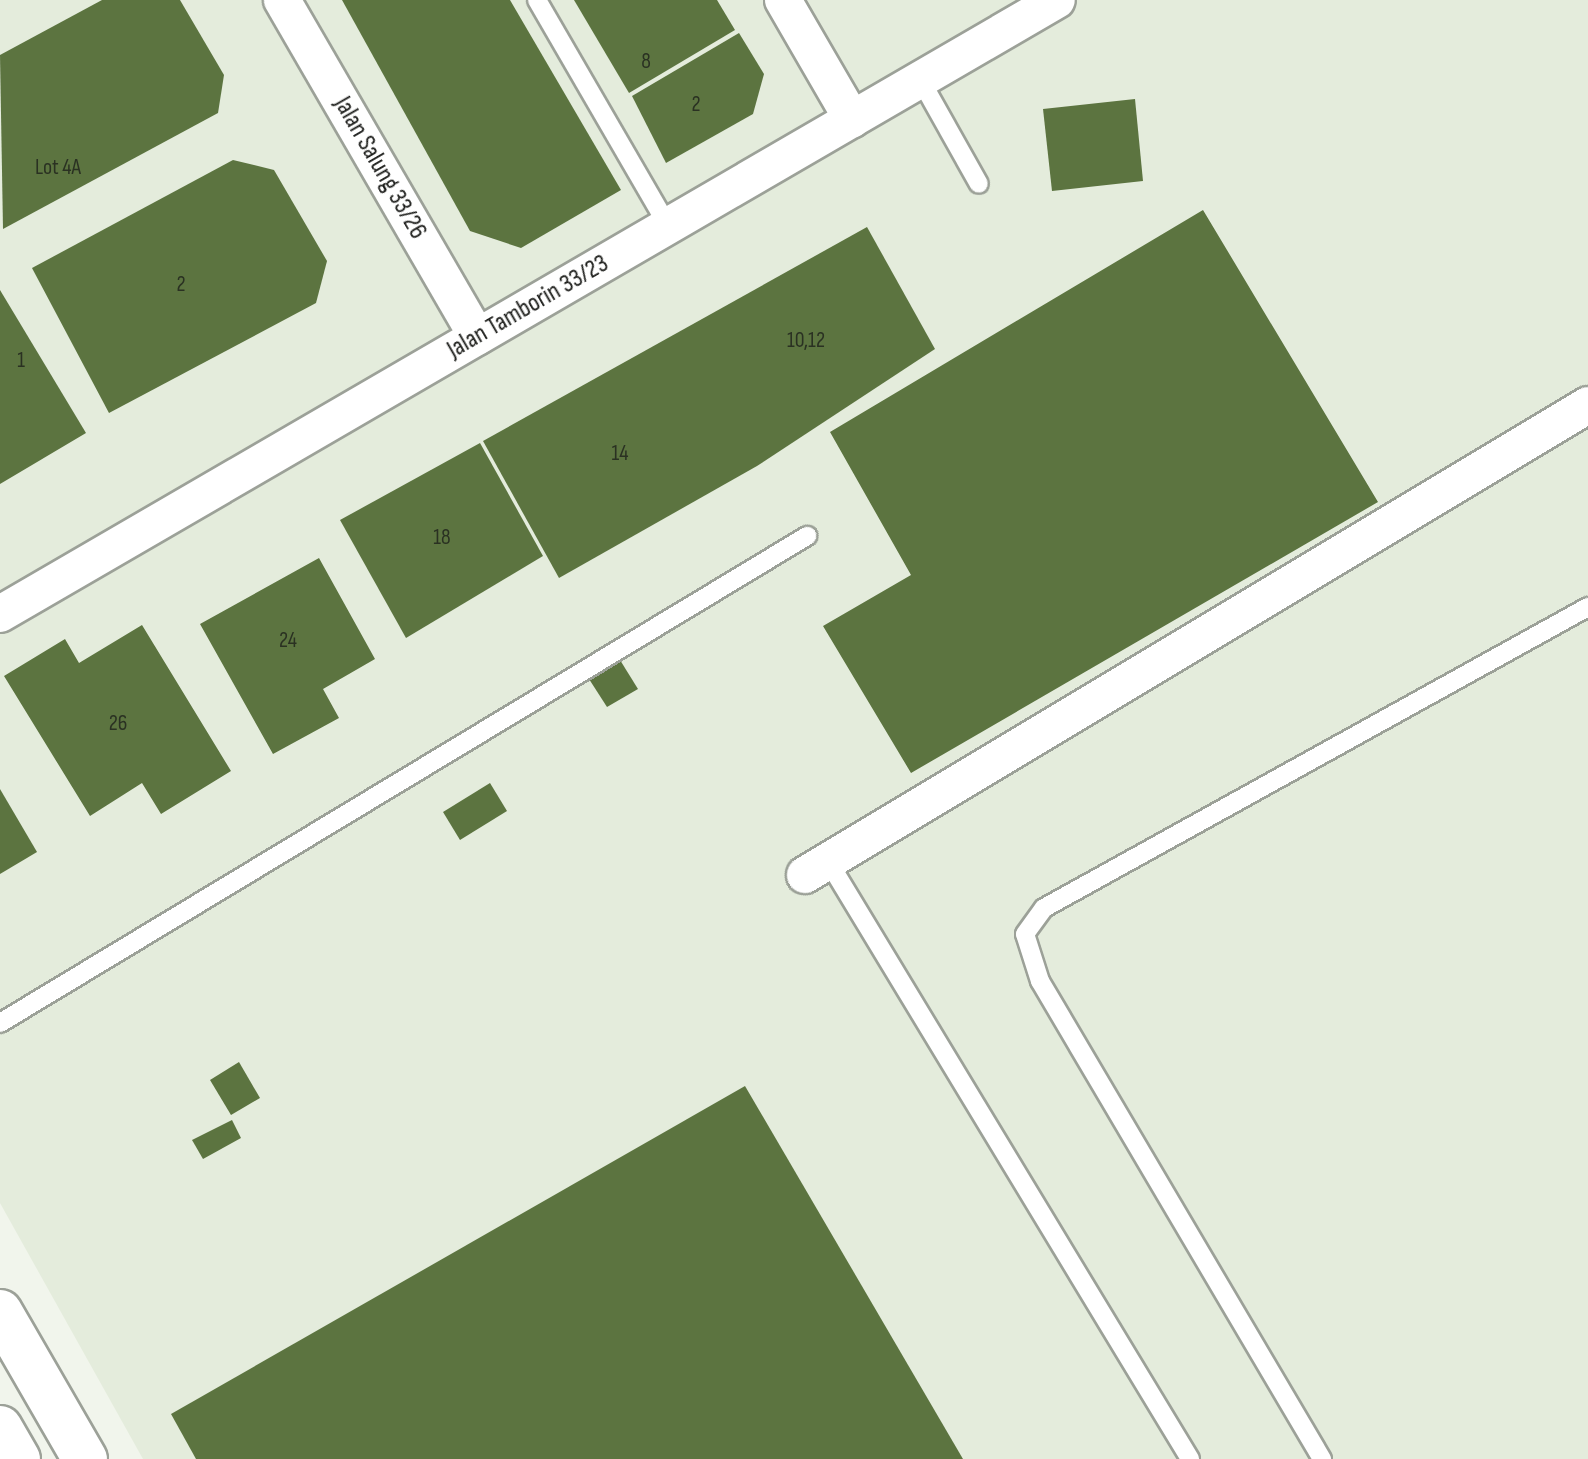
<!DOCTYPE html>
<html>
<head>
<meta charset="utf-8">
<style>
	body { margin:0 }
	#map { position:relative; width:1588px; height:1459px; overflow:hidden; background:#f1f5ec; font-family:"Sofia Sans Condensed",sans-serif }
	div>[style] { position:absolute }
	.built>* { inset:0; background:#e4ecdc }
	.building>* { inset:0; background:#5c7440 }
	.roads { filter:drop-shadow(2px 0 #9ca198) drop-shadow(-2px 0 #9ca198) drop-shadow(0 2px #9ca198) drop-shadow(0 -2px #9ca198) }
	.lane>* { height:18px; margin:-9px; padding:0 9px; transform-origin:9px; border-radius:9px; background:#fff }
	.street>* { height:36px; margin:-18px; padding:0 18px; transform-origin:18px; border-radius:18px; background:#fff }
	.secondary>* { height:44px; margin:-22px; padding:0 22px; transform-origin:22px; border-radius:22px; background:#fff }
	span { translate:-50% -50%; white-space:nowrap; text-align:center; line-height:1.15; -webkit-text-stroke:7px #fff; paint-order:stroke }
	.number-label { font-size:22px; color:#2a3122 }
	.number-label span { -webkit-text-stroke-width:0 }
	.street-label { font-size:26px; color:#1a1b18 }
</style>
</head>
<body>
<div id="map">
	<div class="built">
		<i style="clip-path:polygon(0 0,1588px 0,1588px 1459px,143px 1459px,0 1203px)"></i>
	</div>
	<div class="building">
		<i style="clip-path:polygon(102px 0,180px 0,224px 75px,218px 113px,3px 229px,0 55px)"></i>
		<i style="clip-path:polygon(342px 0,510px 0,621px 190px,521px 248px,470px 231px)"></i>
		<i style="clip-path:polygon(574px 0,717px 0,735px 30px,629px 93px)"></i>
		<i style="clip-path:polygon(739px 33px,764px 74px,753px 114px,666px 163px,632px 96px)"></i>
		<i style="clip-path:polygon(1135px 99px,1143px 181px,1052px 191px,1043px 109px)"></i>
		<i style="clip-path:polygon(233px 160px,274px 170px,327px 261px,316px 303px,109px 413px,32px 268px)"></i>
		<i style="clip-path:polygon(1203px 210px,1378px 502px,911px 773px,823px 626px,911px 575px,830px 432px)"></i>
		<i style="clip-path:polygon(867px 227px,935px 349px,757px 466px,559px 578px,483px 441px)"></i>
		<i style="clip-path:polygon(0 290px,86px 433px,0 484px)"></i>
		<i style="clip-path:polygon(480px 443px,543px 556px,406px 638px,340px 520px)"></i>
		<i style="clip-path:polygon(319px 558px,375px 659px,323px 689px,339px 718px,273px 754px,200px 624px)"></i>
		<i style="clip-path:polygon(142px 625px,231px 771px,161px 814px,142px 783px,90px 816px,4px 676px,65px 639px,79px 663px)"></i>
		<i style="clip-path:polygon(620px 660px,638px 689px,607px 707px,589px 679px)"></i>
		<i style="clip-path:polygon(490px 783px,507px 811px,460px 840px,443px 812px)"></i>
		<i style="clip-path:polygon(0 789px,37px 852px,0 874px)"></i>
		<i style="clip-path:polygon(239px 1062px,260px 1098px,231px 1115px,210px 1080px)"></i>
		<i style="clip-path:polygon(745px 1086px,963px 1459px,196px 1459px,171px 1414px)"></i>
		<i style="clip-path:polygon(232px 1120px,241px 1138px,203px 1159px,192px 1140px)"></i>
	</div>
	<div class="roads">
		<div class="lane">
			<i style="left:537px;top:0;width:261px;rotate:59.9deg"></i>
			<i style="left:920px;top:79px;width:120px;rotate:60.7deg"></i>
			<i style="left:828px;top:861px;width:699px;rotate:58.81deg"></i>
			<i style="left:0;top:1023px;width:943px;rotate:-31.11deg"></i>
			<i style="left:1322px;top:1459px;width:555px;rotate:-120.54deg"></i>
			<i style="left:1040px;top:981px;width:49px;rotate:-107.7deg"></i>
			<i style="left:1025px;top:934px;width:32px;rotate:-54deg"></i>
			<i style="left:1044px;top:908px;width:622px;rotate:-28.96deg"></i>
		</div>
		<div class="street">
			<i style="left:282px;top:0;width:389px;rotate:59.9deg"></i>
			<i style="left:783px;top:0;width:138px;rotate:59.9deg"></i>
			<i style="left:0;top:614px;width:1222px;rotate:-30.15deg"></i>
			<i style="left:805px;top:875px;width:913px;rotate:-30.97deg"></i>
		</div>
		<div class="secondary">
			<i style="left:0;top:1312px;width:170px;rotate:60deg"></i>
			<i style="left:0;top:1428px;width:36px;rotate:60deg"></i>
		</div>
	</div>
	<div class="number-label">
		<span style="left:646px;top:62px">8</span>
		<span style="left:696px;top:105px">2</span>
		<span style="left:58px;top:168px">Lot 4A</span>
		<span style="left:181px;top:285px">2</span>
		<span style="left:806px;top:341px">10,12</span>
		<span style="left:21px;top:361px">1</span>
		<span style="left:620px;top:454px">14</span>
		<span style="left:442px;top:538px">18</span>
		<span style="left:288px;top:641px">24</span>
		<span style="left:118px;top:724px">26</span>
	</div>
	<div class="street-label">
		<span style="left:380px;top:168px;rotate:60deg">Jalan Salung 33/26</span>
		<span style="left:528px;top:307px;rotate:-30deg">Jalan Tamborin 33/23</span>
	</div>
</div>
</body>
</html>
